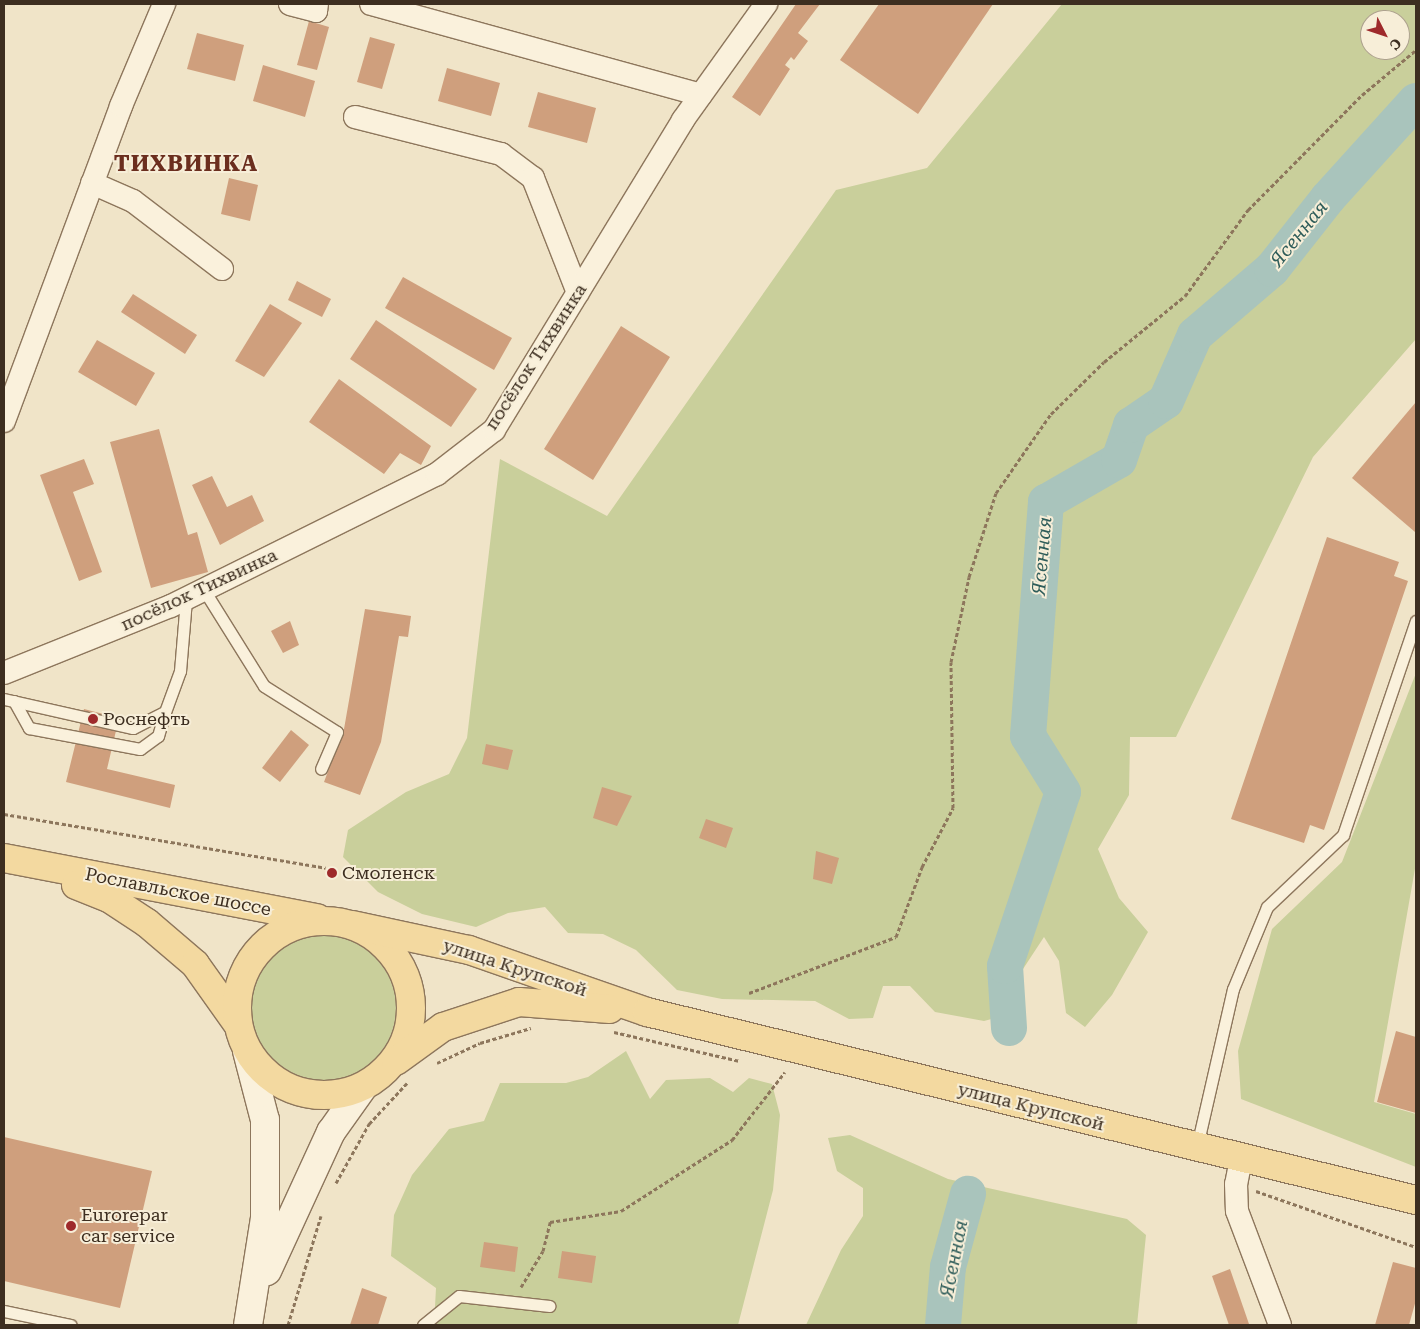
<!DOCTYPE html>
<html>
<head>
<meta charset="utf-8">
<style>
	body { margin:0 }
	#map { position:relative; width:1420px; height:1329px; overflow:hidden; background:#f0e4c8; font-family:"Roboto Serif",serif }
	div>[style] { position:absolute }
	.green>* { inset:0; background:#c9cf9b }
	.round { border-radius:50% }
	.river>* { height:36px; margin:-18px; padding:0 18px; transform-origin:18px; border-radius:18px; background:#a9c4bc }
	.building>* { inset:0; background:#cf9f7d }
	.path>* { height:3px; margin-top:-1.5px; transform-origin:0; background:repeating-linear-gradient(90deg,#8d765c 0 4px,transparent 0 6.5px) }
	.roads { filter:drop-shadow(1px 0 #8d765c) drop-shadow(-1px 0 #8d765c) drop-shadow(0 1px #8d765c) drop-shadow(0 -1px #8d765c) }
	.service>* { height:11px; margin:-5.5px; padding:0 5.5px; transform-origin:5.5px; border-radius:5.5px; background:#faf1dc }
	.minor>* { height:22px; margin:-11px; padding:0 11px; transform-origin:11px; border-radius:11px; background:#faf1dc }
	.secondary>* { height:28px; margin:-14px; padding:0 14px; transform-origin:14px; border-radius:14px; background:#faf1dc }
	.primary>* { height:28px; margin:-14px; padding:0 14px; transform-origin:14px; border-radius:14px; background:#f3d9a0 }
	.primary>.ring { margin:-14px; padding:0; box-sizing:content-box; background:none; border:28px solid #f3d9a0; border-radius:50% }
	.dots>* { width:14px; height:14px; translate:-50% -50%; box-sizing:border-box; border:2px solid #f7eed8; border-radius:50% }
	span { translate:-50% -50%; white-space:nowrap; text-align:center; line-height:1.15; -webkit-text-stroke:4px #f7eed8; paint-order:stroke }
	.street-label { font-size:18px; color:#3d2e20 }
	.poi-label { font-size:18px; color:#3d2e20 }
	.left { translate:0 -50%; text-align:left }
	.water-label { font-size:19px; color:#2f5d5a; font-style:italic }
	.district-label { font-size:22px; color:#6b2e1e; font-weight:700; letter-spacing:1px }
	.frame { position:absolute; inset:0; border:5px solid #3d2e20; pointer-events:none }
	.north { position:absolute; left:1360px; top:10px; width:50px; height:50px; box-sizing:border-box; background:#f7eed8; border:1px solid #ada18e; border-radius:50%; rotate:131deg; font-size:14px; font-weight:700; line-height:20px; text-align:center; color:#3d2e20 }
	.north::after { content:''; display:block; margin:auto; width:18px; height:22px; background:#9e2a2b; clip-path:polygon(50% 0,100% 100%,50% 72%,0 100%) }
</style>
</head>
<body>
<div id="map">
	<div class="green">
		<i style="clip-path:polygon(evenodd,1062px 4px,1416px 4px,1416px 339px,1313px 457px,1176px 737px,1130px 737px,1129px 795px,1098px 849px,1119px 898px,1148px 932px,1112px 995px,1085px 1027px,1066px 1013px,1059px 961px,1044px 937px,1023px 969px,1021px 1011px,984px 1021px,935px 1012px,910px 986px,883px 986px,873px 1018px,849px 1019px,815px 1001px,722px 999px,677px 990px,636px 950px,603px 934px,568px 933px,545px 907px,508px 913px,476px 927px,422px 914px,378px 892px,343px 857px,348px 830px,406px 792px,449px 774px,467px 738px,500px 459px,607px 516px,836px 190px,927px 168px,1062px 4px,1370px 20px,1400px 20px,1400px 50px,1370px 50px,1370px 20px)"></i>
		<i style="clip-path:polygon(1416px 673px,1416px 863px,1374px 1102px,1416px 1114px,1416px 1167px,1241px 1099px,1238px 1051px,1272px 929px,1342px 862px)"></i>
		<i class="round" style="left:250px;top:935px;width:146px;height:146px"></i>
		<i style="clip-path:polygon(626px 1051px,650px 1099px,666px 1080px,710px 1078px,733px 1092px,749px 1078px,772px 1084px,780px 1115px,773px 1190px,738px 1325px,434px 1325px,436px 1288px,391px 1256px,394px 1215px,412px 1175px,449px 1129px,484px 1121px,500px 1083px,566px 1083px,588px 1077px)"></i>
		<i style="clip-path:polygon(850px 1135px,948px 1179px,1127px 1219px,1146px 1235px,1137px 1325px,806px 1325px,841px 1250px,863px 1216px,863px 1188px,837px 1171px,828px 1138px)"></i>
	</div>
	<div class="river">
		<i style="left:1009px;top:1028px;width:62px;rotate:-93.7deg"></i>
		<i style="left:1005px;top:966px;width:183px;rotate:-71.6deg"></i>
		<i style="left:1063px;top:792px;width:66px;rotate:-122deg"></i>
		<i style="left:1028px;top:736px;width:235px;rotate:-85.6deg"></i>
		<i style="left:1046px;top:502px;width:84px;rotate:-29.9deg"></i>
		<i style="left:1119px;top:460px;width:37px;rotate:-71deg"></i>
		<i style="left:1131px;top:425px;width:42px;rotate:-34.4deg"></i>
		<i style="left:1166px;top:401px;width:72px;rotate:-66.3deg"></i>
		<i style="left:1195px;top:335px;width:101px;rotate:-40.6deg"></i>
		<i style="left:1272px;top:269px;width:90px;rotate:-51.7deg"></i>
		<i style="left:1328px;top:198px;width:131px;rotate:-47.8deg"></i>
		<i style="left:943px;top:1325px;width:58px;rotate:-85.1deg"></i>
		<i style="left:948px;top:1267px;width:76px;rotate:-74.7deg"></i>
	</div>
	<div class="building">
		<i style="clip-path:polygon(796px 4px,820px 4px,798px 33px,808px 41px,794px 60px,791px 57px,785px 65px,790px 69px,760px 116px,732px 97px)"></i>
		<i style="clip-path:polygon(879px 4px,993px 4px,918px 114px,840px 60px)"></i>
		<i style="clip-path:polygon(309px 21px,329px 27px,317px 70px,297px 65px)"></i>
		<i style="clip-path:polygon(197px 33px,244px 45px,235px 81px,187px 69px)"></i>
		<i style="clip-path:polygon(370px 37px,395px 44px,382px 89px,357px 82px)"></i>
		<i style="clip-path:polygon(263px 65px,315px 81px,305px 117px,253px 101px)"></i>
		<i style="clip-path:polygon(447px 68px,500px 83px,491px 116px,438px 101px)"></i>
		<i style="clip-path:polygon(538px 92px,596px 108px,587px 143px,528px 127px)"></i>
		<i style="clip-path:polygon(229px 178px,258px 185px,250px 221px,221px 214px)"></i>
		<i style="clip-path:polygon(403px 277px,512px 338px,494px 370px,385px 308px)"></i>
		<i style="clip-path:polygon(297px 281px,331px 299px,322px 317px,288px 300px)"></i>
		<i style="clip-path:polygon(133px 294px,197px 335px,185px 354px,121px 312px)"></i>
		<i style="clip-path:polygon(270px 304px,302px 323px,264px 377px,235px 361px)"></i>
		<i style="clip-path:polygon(376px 320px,477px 389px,451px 427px,350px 359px)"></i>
		<i style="clip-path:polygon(621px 326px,670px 357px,593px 480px,544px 449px)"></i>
		<i style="clip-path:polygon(97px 340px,155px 373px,136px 406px,78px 372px)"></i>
		<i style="clip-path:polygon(339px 379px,431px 446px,421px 465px,400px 453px,384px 474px,309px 422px)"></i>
		<i style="clip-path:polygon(1416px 402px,1416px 530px,1415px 532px,1352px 478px)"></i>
		<i style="clip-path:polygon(159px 429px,188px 535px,197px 532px,208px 572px,151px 588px,110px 442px)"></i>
		<i style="clip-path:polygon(84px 459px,94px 484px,73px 492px,102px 572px,79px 581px,40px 475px)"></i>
		<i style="clip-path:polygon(212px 476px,227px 507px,252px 495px,264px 521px,220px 545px,192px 485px)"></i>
		<i style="clip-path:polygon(1327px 537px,1399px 562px,1394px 576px,1408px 581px,1324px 830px,1310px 825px,1304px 843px,1231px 819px)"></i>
		<i style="clip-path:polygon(365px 609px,411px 616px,408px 637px,399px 636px,381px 742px,360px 795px,324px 782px,344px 729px)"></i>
		<i style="clip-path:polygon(290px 621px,299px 645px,283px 653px,271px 631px)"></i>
		<i style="clip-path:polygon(84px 709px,119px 718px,107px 769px,175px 785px,170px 808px,66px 782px)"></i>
		<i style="clip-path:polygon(291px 730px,309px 745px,280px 782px,262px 768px)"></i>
		<i style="clip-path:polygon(486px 744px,513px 750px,508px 770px,482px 764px)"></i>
		<i style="clip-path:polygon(602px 787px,632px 796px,617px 826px,593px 818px)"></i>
		<i style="clip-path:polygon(706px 819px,733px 828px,726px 848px,699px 838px)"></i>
		<i style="clip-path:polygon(816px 851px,839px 858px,832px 884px,813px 879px)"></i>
		<i style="clip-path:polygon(1396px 1031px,1416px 1037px,1416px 1113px,1377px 1102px)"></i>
		<i style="clip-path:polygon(4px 1137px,152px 1171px,120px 1308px,4px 1281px)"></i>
		<i style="clip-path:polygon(484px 1242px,518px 1247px,515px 1272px,480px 1267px)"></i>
		<i style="clip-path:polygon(562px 1251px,596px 1256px,592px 1283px,558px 1278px)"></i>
		<i style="clip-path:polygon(1393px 1262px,1416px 1268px,1416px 1300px,1409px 1325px,1375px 1325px)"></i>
		<i style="clip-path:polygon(1230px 1269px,1249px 1324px,1245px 1325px,1229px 1325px,1212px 1276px)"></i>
		<i style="clip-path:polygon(362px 1288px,387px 1297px,378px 1325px,350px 1325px)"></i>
	</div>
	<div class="path">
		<i style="left:4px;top:814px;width:326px;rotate:9.5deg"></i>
		<i style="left:749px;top:993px;width:157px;rotate:-20.9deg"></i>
		<i style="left:896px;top:937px;width:75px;rotate:-69.6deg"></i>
		<i style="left:922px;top:867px;width:67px;rotate:-62.3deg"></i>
		<i style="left:953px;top:808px;width:146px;rotate:-90.8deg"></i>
		<i style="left:951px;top:662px;width:87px;rotate:-78deg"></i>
		<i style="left:969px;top:577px;width:88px;rotate:-72.2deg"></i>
		<i style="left:996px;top:493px;width:96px;rotate:-55.2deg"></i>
		<i style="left:1051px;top:414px;width:74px;rotate:-44.5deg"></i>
		<i style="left:1104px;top:362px;width:104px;rotate:-39.2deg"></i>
		<i style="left:1185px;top:296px;width:107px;rotate:-53.8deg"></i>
		<i style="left:1248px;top:210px;width:162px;rotate:-45.3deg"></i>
		<i style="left:1362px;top:95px;width:70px;rotate:-39.8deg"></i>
		<i style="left:614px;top:1032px;width:129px;rotate:13deg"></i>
		<i style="left:437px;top:1063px;width:47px;rotate:-24.9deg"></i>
		<i style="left:480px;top:1043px;width:53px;rotate:-16.4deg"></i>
		<i style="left:336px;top:1183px;width:68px;rotate:-60.8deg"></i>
		<i style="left:369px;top:1124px;width:56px;rotate:-47.2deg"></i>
		<i style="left:1256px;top:1191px;width:170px;rotate:19.3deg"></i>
		<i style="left:521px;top:1287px;width:42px;rotate:-58.6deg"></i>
		<i style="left:543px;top:1251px;width:30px;rotate:-76deg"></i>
		<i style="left:550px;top:1222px;width:72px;rotate:-8.8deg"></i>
		<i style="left:621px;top:1211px;width:132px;rotate:-32.6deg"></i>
		<i style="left:732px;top:1140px;width:86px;rotate:-52.1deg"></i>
		<i style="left:288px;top:1325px;width:114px;rotate:-73.2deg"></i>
	</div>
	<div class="roads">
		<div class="service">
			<i style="left:204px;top:590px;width:113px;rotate:58deg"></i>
			<i style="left:264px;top:686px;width:86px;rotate:32.2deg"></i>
			<i style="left:337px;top:732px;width:40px;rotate:113.4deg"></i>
			<i style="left:4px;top:699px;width:132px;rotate:12.7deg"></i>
			<i style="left:133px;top:728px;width:36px;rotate:-27deg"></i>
			<i style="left:165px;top:712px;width:44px;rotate:-69.9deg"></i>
			<i style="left:180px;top:671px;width:72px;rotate:-85.2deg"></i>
			<i style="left:14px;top:701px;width:31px;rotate:61deg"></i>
			<i style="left:29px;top:728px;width:113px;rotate:10.7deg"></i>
			<i style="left:140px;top:749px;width:22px;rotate:-36deg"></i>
			<i style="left:158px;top:736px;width:25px;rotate:-74deg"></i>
			<i style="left:1197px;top:1146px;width:161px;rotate:-77.1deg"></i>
			<i style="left:1233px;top:989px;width:89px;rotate:-67.5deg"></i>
			<i style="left:1267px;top:907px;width:105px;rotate:-43.5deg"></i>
			<i style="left:1343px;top:835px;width:226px;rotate:-71.2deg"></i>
			<i style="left:4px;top:1311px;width:68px;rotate:11.8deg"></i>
			<i style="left:423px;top:1325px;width:46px;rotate:-38.9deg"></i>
			<i style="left:459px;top:1296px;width:91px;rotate:6.3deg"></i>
		</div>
		<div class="minor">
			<i style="left:290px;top:4px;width:27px;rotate:15deg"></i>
			<i style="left:316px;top:11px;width:7px;rotate:-82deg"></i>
			<i style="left:371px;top:4px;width:342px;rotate:15.4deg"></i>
			<i style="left:355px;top:117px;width:151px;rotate:14.2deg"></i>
			<i style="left:501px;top:154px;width:40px;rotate:37deg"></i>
			<i style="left:533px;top:178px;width:123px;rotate:68.6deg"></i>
			<i style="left:92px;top:183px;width:45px;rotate:23.7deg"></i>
			<i style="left:133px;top:201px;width:112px;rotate:37.4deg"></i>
			<i style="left:4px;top:421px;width:336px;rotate:-69.6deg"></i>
			<i style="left:121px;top:106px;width:111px;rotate:-67.1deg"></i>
			<i style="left:4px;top:673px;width:180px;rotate:-21.9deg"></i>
			<i style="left:171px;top:606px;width:297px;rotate:-26.4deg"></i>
			<i style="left:437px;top:474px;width:72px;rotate:-37.7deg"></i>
			<i style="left:494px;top:430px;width:363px;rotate:-58.6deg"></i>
			<i style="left:683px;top:120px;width:143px;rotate:-54.4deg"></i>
			<i style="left:1241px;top:1159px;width:25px;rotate:101deg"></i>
			<i style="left:1236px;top:1184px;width:27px;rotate:88deg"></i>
			<i style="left:1237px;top:1211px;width:122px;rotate:69.3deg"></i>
		</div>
		<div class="secondary">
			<i style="left:247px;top:1051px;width:71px;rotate:75.4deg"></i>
			<i style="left:265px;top:1120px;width:98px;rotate:90deg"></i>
			<i style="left:265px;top:1218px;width:108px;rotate:99deg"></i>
			<i style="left:267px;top:1271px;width:153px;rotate:-65.3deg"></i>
			<i style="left:331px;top:1132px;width:55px;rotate:-54.6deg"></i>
		</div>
		<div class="primary">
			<i style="left:4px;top:858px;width:319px;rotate:10.9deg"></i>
			<i style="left:76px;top:885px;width:35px;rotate:22deg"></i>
			<i style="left:109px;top:898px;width:45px;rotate:33.3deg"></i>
			<i style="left:147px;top:923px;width:63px;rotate:40.5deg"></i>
			<i style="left:195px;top:964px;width:72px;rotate:54.6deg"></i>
			<i class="ring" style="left:237px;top:921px;width:146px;height:146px"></i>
			<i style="left:352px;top:925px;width:120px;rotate:12.1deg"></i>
			<i style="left:469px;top:950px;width:188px;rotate:19.2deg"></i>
			<i style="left:647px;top:1012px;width:792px;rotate:13.74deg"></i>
			<i style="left:396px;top:1061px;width:58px;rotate:-35.9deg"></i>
			<i style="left:443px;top:1027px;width:80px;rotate:-18.2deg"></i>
			<i style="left:519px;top:1002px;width:91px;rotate:4.4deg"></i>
		</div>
	</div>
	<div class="dots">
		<i style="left:93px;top:719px;background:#9e2a2b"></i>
		<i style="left:332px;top:873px;background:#9e2a2b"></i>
		<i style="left:71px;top:1226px;background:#9e2a2b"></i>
	</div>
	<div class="street-label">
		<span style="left:536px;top:357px;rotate:-57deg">посёлок Тихвинка</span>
		<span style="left:199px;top:590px;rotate:-25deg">посёлок Тихвинка</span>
		<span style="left:178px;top:892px;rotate:11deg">Рославльское шоссе</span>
		<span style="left:515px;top:968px;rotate:18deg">улица Крупской</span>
		<span style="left:1031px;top:1107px;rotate:14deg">улица Крупской</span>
	</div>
	<div class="poi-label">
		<span class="left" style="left:103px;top:719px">Роснефть</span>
		<span class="left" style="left:342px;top:873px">Смоленск</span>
		<span class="left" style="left:81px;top:1226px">Eurorepar<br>car service</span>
	</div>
	<div class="water-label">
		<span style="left:1299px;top:234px;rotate:-51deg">Ясенная</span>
		<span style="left:1042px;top:556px;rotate:-85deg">Ясенная</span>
		<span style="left:954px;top:1259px;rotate:-79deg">Ясенная</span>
	</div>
	<div class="district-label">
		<span style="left:186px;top:164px">ТИХВИНКА</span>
	</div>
	<div class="frame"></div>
	<div class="north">С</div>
</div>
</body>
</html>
